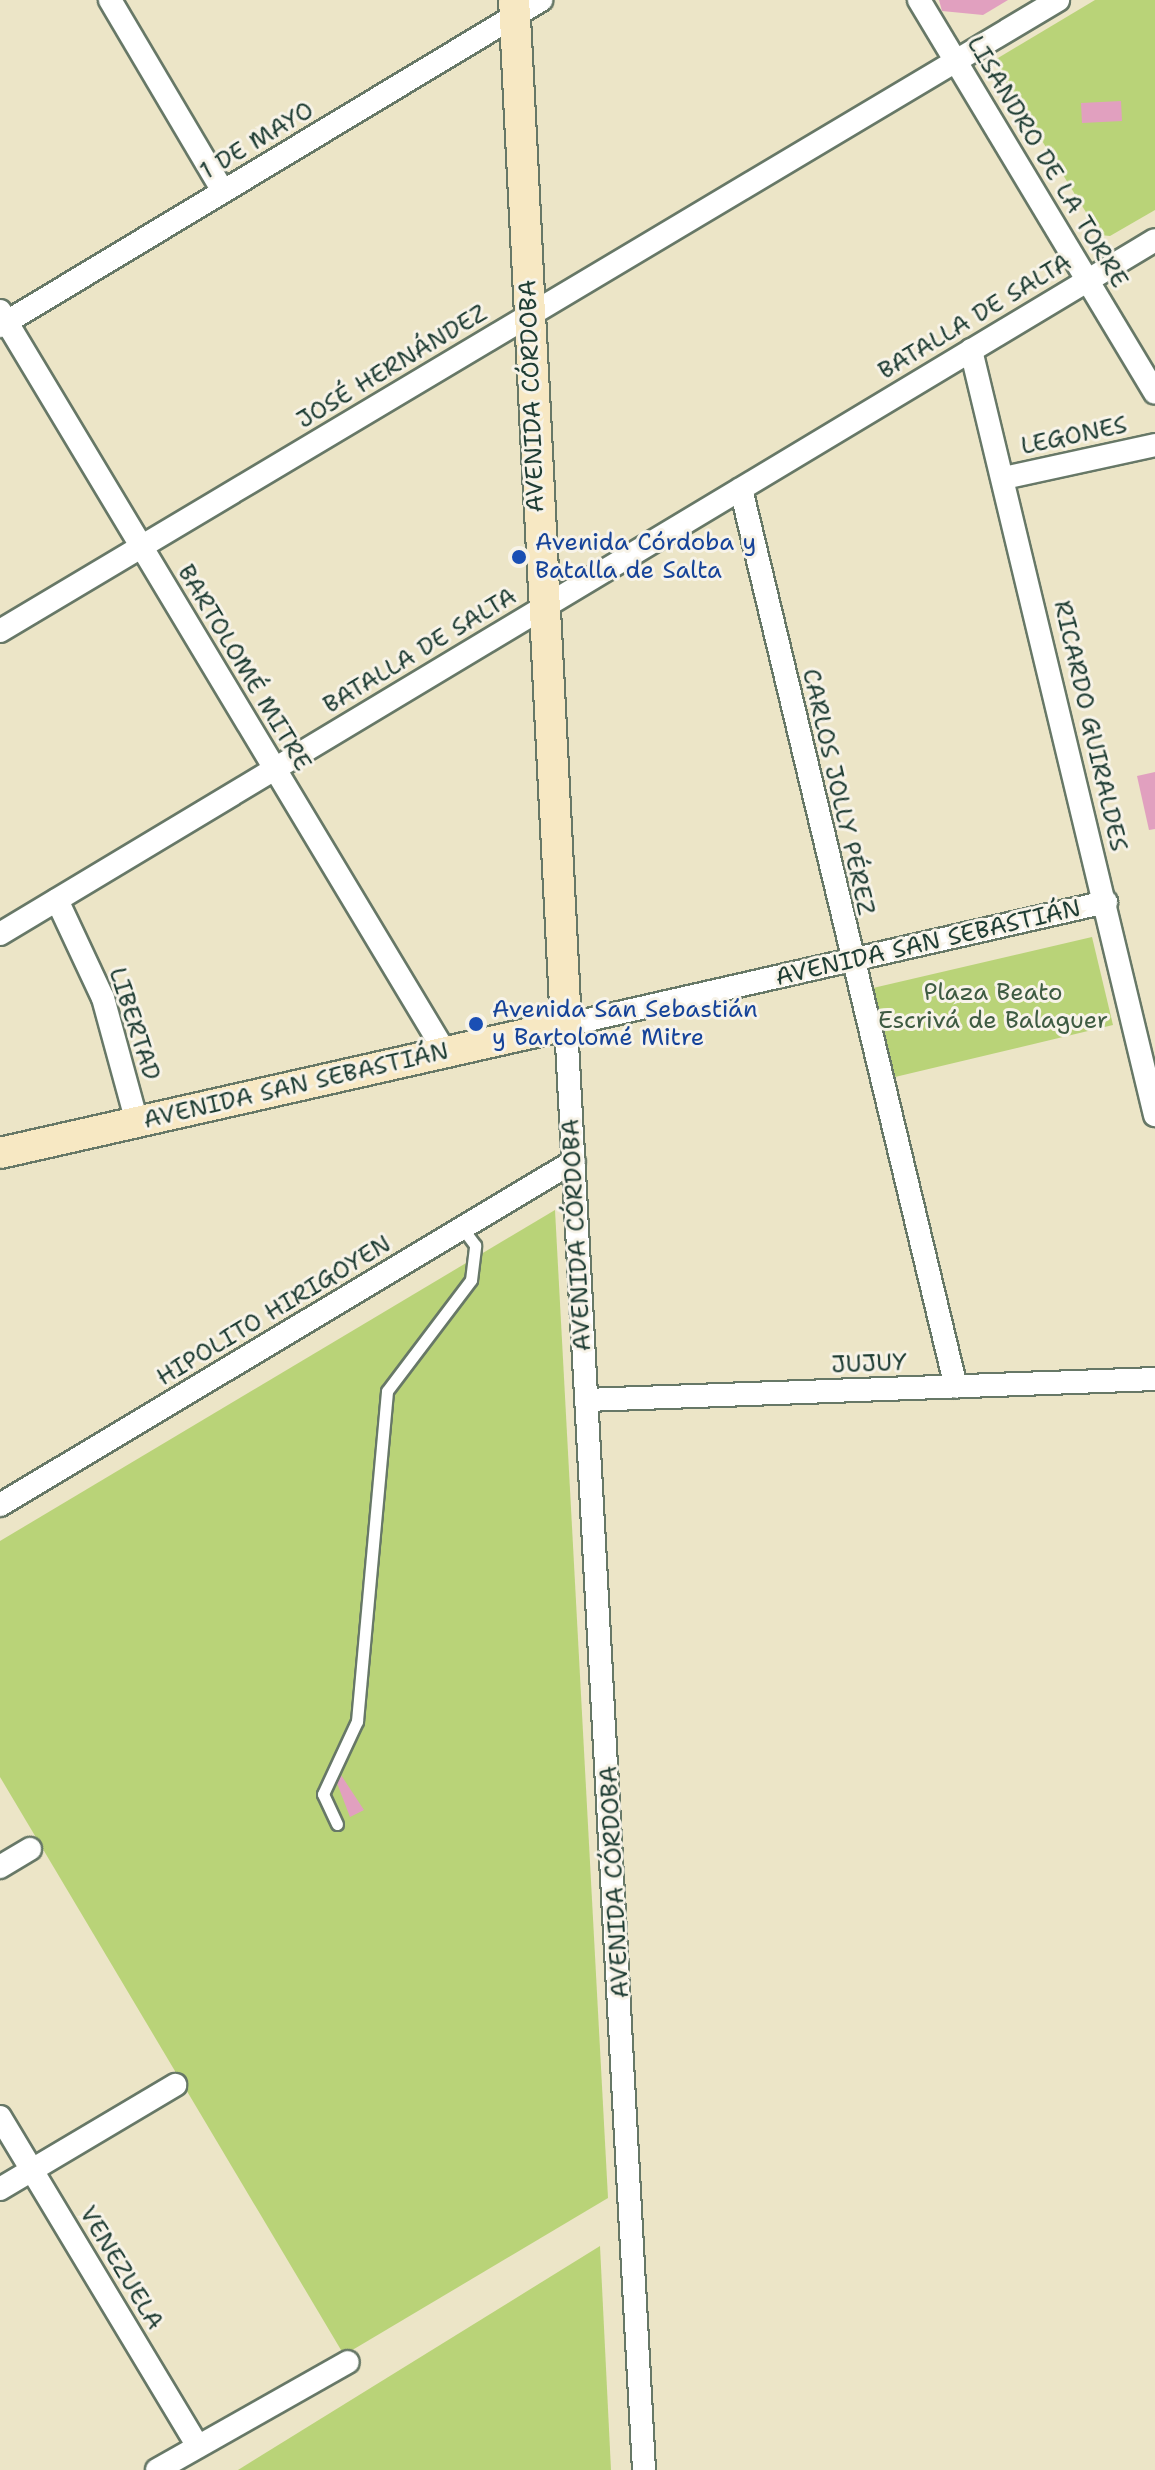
<!DOCTYPE html>
<html>
<head>
<meta charset="utf-8">
<style>
	body { margin:0 }
	#map { position:relative; width:1155px; height:2470px; overflow:hidden; background:#ece5c7; font-family:"Shantell Sans",sans-serif }
	div>[style] { position:absolute }
	.green>* { inset:0; background:#b9d378 }
	.building>* { inset:0; background:#e1a0bf }
	.roads { filter:drop-shadow(2px 0 #677867) drop-shadow(-2px 0 #677867) drop-shadow(0 2px #677867) drop-shadow(0 -2px #677867) }
	.lane>* { height:11px; margin:-5.5px; padding:0 5.5px; transform-origin:5.5px; border-radius:5.5px; background:#fff }
	.street>* { height:22px; margin:-11px; padding:0 11px; transform-origin:11px; border-radius:11px; background:#fff }
	.secondary>* { height:30px; margin:-15px; padding:0 15px; transform-origin:15px; border-radius:15px; background:#f7e8c3 }
	.dots>* { width:22px; height:22px; translate:-50% -50%; box-sizing:border-box; border:4px solid #f7f3e8; border-radius:50% }
	span { translate:-50% -50%; white-space:nowrap; text-align:center; line-height:1.15; -webkit-text-stroke:6px #f7f3e8; paint-order:stroke }
	.street-label { font-size:24px; color:#1f3d34 }
	.transit-label { font-size:24px; color:#164399 }
	.left { translate:0 -50%; text-align:left }
	.park-label { font-size:24px; color:#3e5b42 }
</style>
</head>
<body>
<div id="map">
	<div class="green">
		<i style="clip-path:polygon(1095px 0,1155px 0,1155px 210px,1110px 236px,1100px 235px,993px 61px)"></i>
		<i style="clip-path:polygon(1092px 937px,1113px 1025px,895px 1077px,873px 988px)"></i>
		<i style="clip-path:polygon(555px 1210px,608px 2198px,344px 2355px,0 1777px,0 1541px)"></i>
		<i style="clip-path:polygon(600px 2246px,611px 2470px,238px 2470px)"></i>
	</div>
	<div class="building">
		<i style="clip-path:polygon(939px 0,1008px 0,983px 15px,942px 11px)"></i>
		<i style="clip-path:polygon(1121px 101px,1122px 121px,1082px 123px,1081px 103px)"></i>
		<i style="clip-path:polygon(1155px 772px,1155px 829px,1149px 830px,1137px 776px)"></i>
		<i style="clip-path:polygon(341px 1775px,364px 1810px,350px 1817px,337px 1783px)"></i>
	</div>
	<div class="roads">
		<div class="lane">
			<i style="left:337px;top:1824px;width:33px;rotate:-115deg"></i>
			<i style="left:323px;top:1794px;width:81px;rotate:-65deg"></i>
			<i style="left:357px;top:1721px;width:331px;rotate:-84.8deg"></i>
			<i style="left:387px;top:1391px;width:139px;rotate:-52.9deg"></i>
			<i style="left:471px;top:1280px;width:35px;rotate:-83deg"></i>
			<i style="left:475px;top:1245px;width:21px;rotate:-127deg"></i>
		</div>
		<div class="street">
			<i style="left:110px;top:0;width:222px;rotate:59.4deg"></i>
			<i style="left:919px;top:0;width:458px;rotate:59deg"></i>
			<i style="left:0;top:311px;width:864px;rotate:59.01deg"></i>
			<i style="left:0;top:326px;width:632px;rotate:-31.07deg"></i>
			<i style="left:971px;top:350px;width:787px;rotate:76.48deg"></i>
			<i style="left:1004px;top:478px;width:155px;rotate:-12.3deg"></i>
			<i style="left:741px;top:489px;width:923px;rotate:76.54deg"></i>
			<i style="left:0;top:631px;width:1232px;rotate:-30.81deg"></i>
			<i style="left:57px;top:900px;width:108px;rotate:64.9deg"></i>
			<i style="left:103px;top:998px;width:129px;rotate:74.7deg"></i>
			<i style="left:0;top:934px;width:1347px;rotate:-31deg"></i>
			<i style="left:586px;top:1400px;width:569px;rotate:-2.11deg"></i>
			<i style="left:0;top:1505px;width:669px;rotate:-30.93deg"></i>
			<i style="left:0;top:1867px;width:35px;rotate:-31deg"></i>
			<i style="left:0;top:2117px;width:384px;rotate:59deg"></i>
			<i style="left:0;top:2189px;width:204px;rotate:-30.7deg"></i>
			<i style="left:157px;top:2470px;width:219px;rotate:-29.5deg"></i>
			<i style="left:644px;top:2470px;width:1447px;rotate:-93.09deg"></i>
			<i style="left:566px;top:1025px;width:554px;rotate:-12.83deg"></i>
		</div>
		<div class="secondary">
			<i style="left:0;top:1153px;width:580px;rotate:-12.74deg"></i>
			<i style="left:566px;top:1025px;width:1026px;rotate:-92.9deg"></i>
		</div>
	</div>
	<div class="dots">
		<i style="left:519px;top:557px;background:#1a4fb4"></i>
		<i style="left:476px;top:1024px;background:#1a4fb4"></i>
	</div>
	<div class="street-label">
		<span style="left:257px;top:141px;rotate:-31deg">1 DE MAYO</span>
		<span style="left:1047px;top:162px;rotate:59deg">LISANDRO DE LA TORRE</span>
		<span style="left:975px;top:317px;rotate:-31deg">BATALLA DE SALTA</span>
		<span style="left:392px;top:367px;rotate:-31deg">JOSÉ HERNÁNDEZ</span>
		<span style="left:532px;top:396px;rotate:-92deg">AVENIDA CÓRDOBA</span>
		<span style="left:1074px;top:436px;rotate:-12deg">LEGONES</span>
		<span style="left:420px;top:651px;rotate:-31deg">BATALLA DE SALTA</span>
		<span style="left:244px;top:668px;rotate:59deg">BARTOLOMÉ MITRE</span>
		<span style="left:1090px;top:726px;rotate:77deg">RICARDO GUIRALDES</span>
		<span style="left:838px;top:792px;rotate:77deg">CARLOS JOLLY PÉREZ</span>
		<span style="left:928px;top:943px;rotate:-13deg">AVENIDA SAN SEBASTIÁN</span>
		<span style="left:134px;top:1024px;rotate:72deg">LIBERTAD</span>
		<span style="left:296px;top:1086px;rotate:-13deg">AVENIDA SAN SEBASTIÁN</span>
		<span style="left:577px;top:1235px;rotate:-93deg">AVENIDA CÓRDOBA</span>
		<span style="left:274px;top:1311px;rotate:-31deg">HIPOLITO HIRIGOYEN</span>
		<span style="left:869px;top:1364px;rotate:-2deg">JUJUY</span>
		<span style="left:615px;top:1882px;rotate:-93deg">AVENIDA CÓRDOBA</span>
		<span style="left:121px;top:2268px;rotate:59deg">VENEZUELA</span>
	</div>
	<div class="transit-label">
		<span class="left" style="left:535px;top:557px">Avenida Córdoba y<br>Batalla de Salta</span>
		<span class="left" style="left:492px;top:1024px">Avenida San Sebastián<br>y Bartolomé Mitre</span>
	</div>
	<div class="park-label">
		<span style="left:993px;top:1007px">Plaza Beato<br>Escrivá de Balaguer</span>
	</div>
</div>
</body>
</html>
